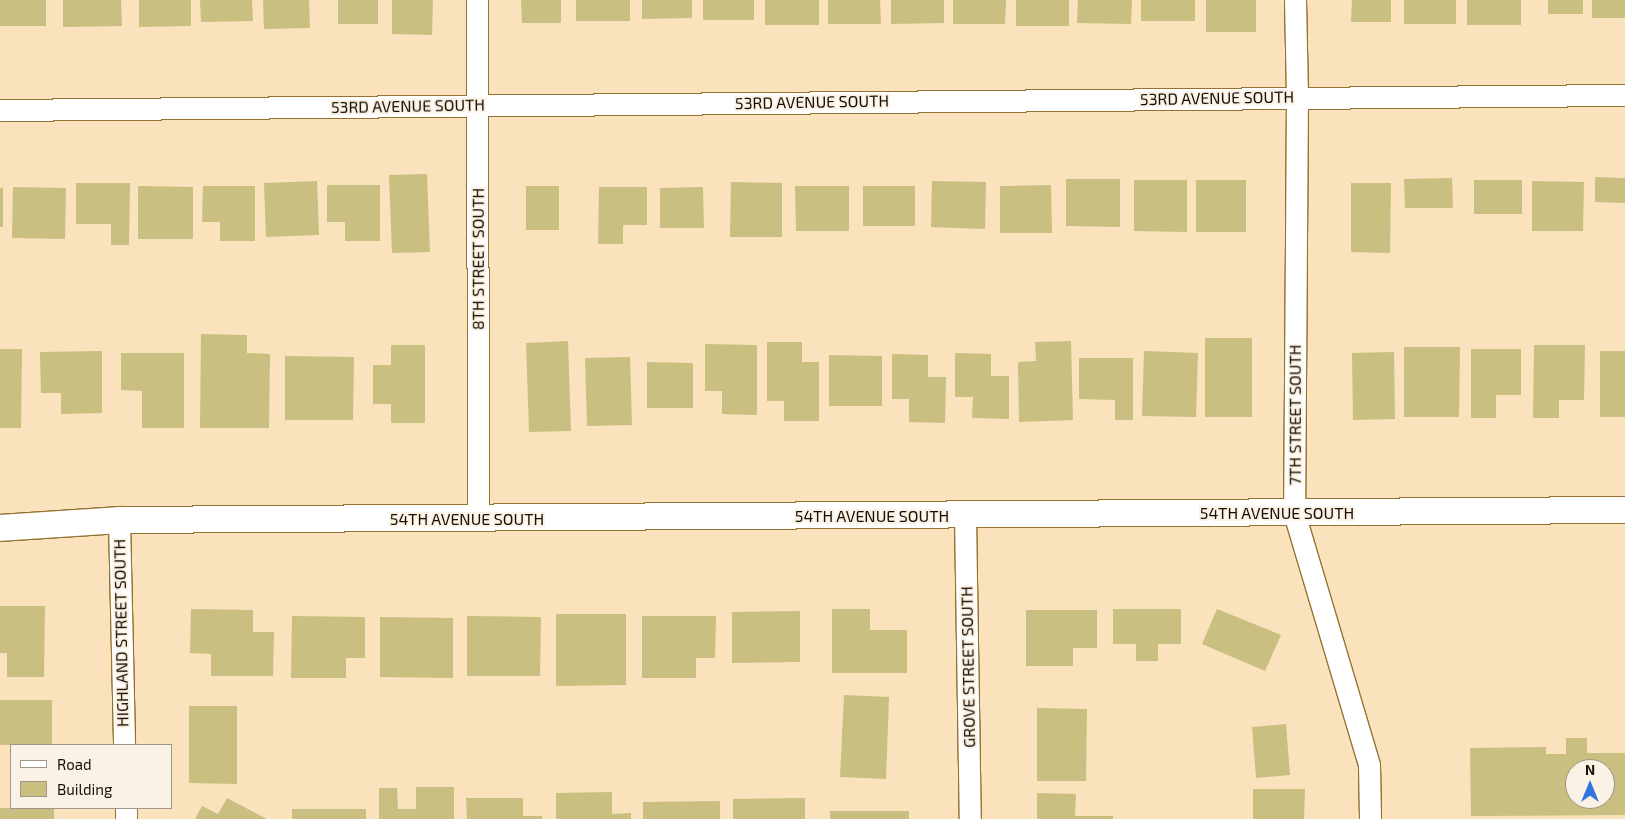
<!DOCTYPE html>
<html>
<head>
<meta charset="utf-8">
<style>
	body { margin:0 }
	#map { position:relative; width:1625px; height:819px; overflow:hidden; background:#f9e2bc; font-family:"Exo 2",sans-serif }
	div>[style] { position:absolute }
	.building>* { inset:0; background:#c9bf81 }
	.roads { filter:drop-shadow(1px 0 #957231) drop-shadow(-1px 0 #957231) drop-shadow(0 1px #957231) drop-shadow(0 -1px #957231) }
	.minor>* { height:21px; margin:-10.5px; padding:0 10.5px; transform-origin:10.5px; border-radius:10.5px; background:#fff }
	.tertiary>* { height:26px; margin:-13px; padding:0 13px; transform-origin:13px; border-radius:13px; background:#fff }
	span { translate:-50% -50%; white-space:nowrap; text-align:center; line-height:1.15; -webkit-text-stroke:4px #f9f2e5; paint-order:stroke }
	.street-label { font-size:16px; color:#1b0d00 }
	.legend { position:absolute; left:10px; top:744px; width:162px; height:65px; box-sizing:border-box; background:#f9f2e5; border:1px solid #a09689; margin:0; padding:6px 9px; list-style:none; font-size:15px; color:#1b0d00 }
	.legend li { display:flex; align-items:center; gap:10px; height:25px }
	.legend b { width:25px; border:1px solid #a09689 }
	.north { position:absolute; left:1565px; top:759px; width:50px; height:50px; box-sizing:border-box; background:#f9f2e5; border:1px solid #a09689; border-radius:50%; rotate:0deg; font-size:14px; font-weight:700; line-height:20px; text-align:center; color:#1b0d00 }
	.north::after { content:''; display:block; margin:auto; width:18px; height:22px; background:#3173e0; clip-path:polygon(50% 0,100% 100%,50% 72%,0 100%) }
</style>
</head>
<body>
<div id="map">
	<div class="building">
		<i style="clip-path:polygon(0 0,46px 0,46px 26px,0 26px)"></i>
		<i style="clip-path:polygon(63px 0,121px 0,122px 26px,63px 27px)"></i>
		<i style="clip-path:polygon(139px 0,191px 0,191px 26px,139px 27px)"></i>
		<i style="clip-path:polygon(200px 0,252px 0,253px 21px,201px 22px)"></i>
		<i style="clip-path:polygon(263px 0,309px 0,310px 28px,264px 29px)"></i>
		<i style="clip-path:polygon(338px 0,378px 0,378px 24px,338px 24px)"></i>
		<i style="clip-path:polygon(392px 0,433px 0,432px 35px,392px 34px)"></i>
		<i style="clip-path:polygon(521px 0,561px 0,561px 23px,522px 23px)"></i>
		<i style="clip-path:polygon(576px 0,630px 0,630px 21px,576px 21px)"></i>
		<i style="clip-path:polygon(642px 0,692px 0,692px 18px,642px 19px)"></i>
		<i style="clip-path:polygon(703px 0,754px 0,754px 20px,703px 20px)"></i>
		<i style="clip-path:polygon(765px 0,819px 0,819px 25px,765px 25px)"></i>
		<i style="clip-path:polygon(828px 0,880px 0,881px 24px,828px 24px)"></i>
		<i style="clip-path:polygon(891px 0,944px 0,944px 23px,891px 24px)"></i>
		<i style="clip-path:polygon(953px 0,1006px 0,1005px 24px,953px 24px)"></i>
		<i style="clip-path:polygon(1016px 0,1069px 0,1069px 26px,1016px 26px)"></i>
		<i style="clip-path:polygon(1078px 0,1132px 0,1131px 24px,1077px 23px)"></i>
		<i style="clip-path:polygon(1141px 0,1195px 0,1195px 21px,1141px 21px)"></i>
		<i style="clip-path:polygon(1206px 0,1256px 0,1256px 32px,1206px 32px)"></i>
		<i style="clip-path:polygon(1352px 0,1391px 0,1391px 22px,1351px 22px)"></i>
		<i style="clip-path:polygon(1404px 0,1456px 0,1456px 24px,1404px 24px)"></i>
		<i style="clip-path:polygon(1467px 0,1521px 0,1521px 25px,1467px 25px)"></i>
		<i style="clip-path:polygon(1548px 0,1583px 0,1583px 14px,1548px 14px)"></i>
		<i style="clip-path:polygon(1592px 0,1625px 0,1625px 18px,1592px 18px)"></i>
		<i style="clip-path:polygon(427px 174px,430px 252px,392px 253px,389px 175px)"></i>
		<i style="clip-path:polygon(1595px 177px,1625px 178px,1625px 203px,1595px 202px)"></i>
		<i style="clip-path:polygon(1452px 178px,1453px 208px,1405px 208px,1404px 179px)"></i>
		<i style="clip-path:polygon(1066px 179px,1120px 179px,1120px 227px,1066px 226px)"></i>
		<i style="clip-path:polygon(1134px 180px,1187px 180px,1187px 232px,1134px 231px)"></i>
		<i style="clip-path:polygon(1196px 180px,1246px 180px,1246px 232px,1196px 232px)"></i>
		<i style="clip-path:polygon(1474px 180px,1522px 180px,1522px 214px,1474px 214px)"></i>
		<i style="clip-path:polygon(317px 181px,319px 235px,266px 237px,264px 183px)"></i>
		<i style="clip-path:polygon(932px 181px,986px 182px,985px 229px,931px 227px)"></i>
		<i style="clip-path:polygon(1532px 181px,1584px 182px,1583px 231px,1532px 231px)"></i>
		<i style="clip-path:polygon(731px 182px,782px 183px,782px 237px,730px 237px)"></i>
		<i style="clip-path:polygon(76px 183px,130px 183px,129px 245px,111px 245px,111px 224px,76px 224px)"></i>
		<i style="clip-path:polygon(1351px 183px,1391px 183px,1390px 253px,1351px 252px)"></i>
		<i style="clip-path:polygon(327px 185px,380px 185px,380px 241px,345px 241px,345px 222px,327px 222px)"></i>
		<i style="clip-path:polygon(1051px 185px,1052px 233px,1000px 233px,1000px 186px)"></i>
		<i style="clip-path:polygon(138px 186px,193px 187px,193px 239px,138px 239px)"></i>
		<i style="clip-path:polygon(203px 186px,255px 186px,255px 241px,220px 241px,220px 222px,202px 222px)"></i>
		<i style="clip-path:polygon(526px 186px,559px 186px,559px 230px,526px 230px)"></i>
		<i style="clip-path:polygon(795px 186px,849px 186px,849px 231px,796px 231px)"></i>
		<i style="clip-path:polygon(863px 186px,915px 186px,915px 226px,863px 226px)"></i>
		<i style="clip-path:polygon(13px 187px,66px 188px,65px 239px,12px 238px)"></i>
		<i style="clip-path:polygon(599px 187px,647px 187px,647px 225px,623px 225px,623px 244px,598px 244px)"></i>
		<i style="clip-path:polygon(703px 187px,704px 228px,660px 228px,660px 188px)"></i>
		<i style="clip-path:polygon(0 188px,3px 188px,3px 227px,0 227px)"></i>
		<i style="clip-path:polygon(201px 334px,247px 335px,247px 353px,270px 354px,269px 428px,200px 428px)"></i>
		<i style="clip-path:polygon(1205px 338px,1252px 338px,1252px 417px,1205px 417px)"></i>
		<i style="clip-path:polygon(568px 341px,571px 431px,529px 432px,526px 343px)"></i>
		<i style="clip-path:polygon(1071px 341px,1073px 420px,1019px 422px,1018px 362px,1036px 361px,1035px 342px)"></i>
		<i style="clip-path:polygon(767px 342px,802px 342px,802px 362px,819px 362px,819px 421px,784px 421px,784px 401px,767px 401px)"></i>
		<i style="clip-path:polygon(705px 344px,757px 345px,757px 415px,722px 414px,722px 391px,705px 391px)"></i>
		<i style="clip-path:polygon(391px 345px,425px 345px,425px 423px,391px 423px,391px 404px,373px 404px,373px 365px,391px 365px)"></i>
		<i style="clip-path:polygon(1534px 345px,1585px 345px,1584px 400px,1559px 400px,1559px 418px,1533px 418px)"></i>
		<i style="clip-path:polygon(1404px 347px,1460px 347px,1459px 417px,1404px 417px)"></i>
		<i style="clip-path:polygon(0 349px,22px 349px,21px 428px,0 428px)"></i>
		<i style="clip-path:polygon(1471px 349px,1521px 349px,1521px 395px,1496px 395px,1496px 418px,1471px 418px)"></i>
		<i style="clip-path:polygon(102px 351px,102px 413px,61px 414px,61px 393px,41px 393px,40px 352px)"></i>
		<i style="clip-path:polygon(1144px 351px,1198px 353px,1196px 417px,1142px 416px)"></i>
		<i style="clip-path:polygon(1600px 351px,1625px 351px,1625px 417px,1600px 417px)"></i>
		<i style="clip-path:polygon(1394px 352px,1395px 419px,1353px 420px,1352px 353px)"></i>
		<i style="clip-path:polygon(121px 353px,184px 353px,184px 428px,142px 428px,142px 391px,121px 390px)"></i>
		<i style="clip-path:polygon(955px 353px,991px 354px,991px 376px,1009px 376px,1009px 419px,972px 418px,973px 397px,955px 397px)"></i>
		<i style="clip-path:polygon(892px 354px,928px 355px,928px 377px,946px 377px,945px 423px,909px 422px,909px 399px,892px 399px)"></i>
		<i style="clip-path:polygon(829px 355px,882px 356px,882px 406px,829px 406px)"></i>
		<i style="clip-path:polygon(285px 356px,354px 357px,353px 420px,285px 420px)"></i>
		<i style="clip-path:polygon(630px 357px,632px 425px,587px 426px,585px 358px)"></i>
		<i style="clip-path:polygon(1079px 358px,1133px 358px,1133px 420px,1115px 420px,1115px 400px,1079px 399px)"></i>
		<i style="clip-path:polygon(647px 362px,693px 363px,693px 408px,647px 408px)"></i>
		<i style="clip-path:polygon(0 606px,45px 606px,44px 677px,7px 677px,7px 653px,0 653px)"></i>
		<i style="clip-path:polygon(191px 609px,253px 610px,253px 632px,274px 632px,273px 676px,211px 676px,211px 654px,190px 653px)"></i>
		<i style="clip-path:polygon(832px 609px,870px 609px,870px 630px,907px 630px,907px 673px,832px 673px)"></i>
		<i style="clip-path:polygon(1113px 609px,1181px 609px,1181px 644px,1158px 644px,1158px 661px,1136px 661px,1136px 644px,1113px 644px)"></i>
		<i style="clip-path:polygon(1217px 609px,1281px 635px,1265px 671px,1202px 644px)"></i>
		<i style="clip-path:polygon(1026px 610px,1097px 610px,1097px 648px,1073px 648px,1073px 666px,1026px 666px)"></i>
		<i style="clip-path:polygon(800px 611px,800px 662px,732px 663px,732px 612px)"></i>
		<i style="clip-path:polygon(556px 614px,626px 614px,626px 685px,556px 686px)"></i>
		<i style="clip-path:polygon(292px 616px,365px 617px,365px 658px,346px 658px,346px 678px,291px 678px)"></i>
		<i style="clip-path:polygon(467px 616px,541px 617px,540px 676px,467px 676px)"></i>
		<i style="clip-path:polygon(642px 616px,716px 616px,715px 658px,696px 658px,696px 678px,642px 678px)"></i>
		<i style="clip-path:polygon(380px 617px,453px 618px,453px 678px,380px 677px)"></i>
		<i style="clip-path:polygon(844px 695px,889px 697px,886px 779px,840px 777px)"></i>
		<i style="clip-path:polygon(0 700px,52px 700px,52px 745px,0 745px)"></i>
		<i style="clip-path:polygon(189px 706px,237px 706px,237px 784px,189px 783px)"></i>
		<i style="clip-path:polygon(1037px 708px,1087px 709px,1086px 781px,1037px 781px)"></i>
		<i style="clip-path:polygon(1286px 724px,1290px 775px,1256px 778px,1252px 727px)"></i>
		<i style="clip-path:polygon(evenodd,1566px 738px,1587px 738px,1587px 753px,1625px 753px,1625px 815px,1471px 816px,1470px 748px,1546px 747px,1546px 754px,1566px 754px,1566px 738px,1575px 769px,1605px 769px,1605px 799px,1575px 799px,1575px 769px)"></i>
		<i style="clip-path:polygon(416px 787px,454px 787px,454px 819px,379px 819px,379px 788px,397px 788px,398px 809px,416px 809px)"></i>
		<i style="clip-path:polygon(1253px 789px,1305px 789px,1304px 819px,1253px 819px)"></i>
		<i style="clip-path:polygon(612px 792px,612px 814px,631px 813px,631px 819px,556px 819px,556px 793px)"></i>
		<i style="clip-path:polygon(1037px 793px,1076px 794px,1075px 816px,1113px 816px,1113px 819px,1037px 819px)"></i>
		<i style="clip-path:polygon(227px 798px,267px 819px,195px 819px,202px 806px,218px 814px)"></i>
		<i style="clip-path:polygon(466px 798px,523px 798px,523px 816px,542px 816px,542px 819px,467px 819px)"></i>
		<i style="clip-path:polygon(805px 798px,805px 819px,733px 819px,733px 799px)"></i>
		<i style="clip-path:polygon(720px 801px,720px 819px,643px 819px,643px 802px)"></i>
		<i style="clip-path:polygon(0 808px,54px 808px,54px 819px,0 819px)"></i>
		<i style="clip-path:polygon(292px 809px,366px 809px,366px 819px,292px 819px)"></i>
		<i style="clip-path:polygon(830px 811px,909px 811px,909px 819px,830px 819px)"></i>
	</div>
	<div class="roads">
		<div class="minor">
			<i style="left:477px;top:0;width:519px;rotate:89.89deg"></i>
			<i style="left:1295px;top:0;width:97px;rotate:88.8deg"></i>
			<i style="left:1297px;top:97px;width:416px;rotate:90.4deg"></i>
			<i style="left:1294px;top:513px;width:263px;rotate:73.4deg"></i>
			<i style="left:1369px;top:765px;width:54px;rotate:88.9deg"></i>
			<i style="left:0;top:110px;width:1625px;rotate:-0.53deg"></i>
			<i style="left:965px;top:515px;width:304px;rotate:89.1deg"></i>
			<i style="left:119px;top:520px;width:225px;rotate:88.7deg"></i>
			<i style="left:126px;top:808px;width:11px;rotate:90deg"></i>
		</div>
		<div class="tertiary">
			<i style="left:0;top:528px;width:119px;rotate:-3.8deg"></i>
			<i style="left:119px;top:520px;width:1506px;rotate:-0.38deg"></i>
		</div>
	</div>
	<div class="street-label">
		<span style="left:1217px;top:98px;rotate:-1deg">53RD AVENUE SOUTH</span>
		<span style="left:812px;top:102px;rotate:-1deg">53RD AVENUE SOUTH</span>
		<span style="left:408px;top:106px;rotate:-1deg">53RD AVENUE SOUTH</span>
		<span style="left:478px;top:259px;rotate:-90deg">8TH STREET SOUTH</span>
		<span style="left:1295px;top:415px;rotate:-90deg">7TH STREET SOUTH</span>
		<span style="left:1277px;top:513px">54TH AVENUE SOUTH</span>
		<span style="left:872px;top:516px">54TH AVENUE SOUTH</span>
		<span style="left:467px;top:519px">54TH AVENUE SOUTH</span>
		<span style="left:121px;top:633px;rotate:-91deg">HIGHLAND STREET SOUTH</span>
		<span style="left:968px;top:667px;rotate:-91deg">GROVE STREET SOUTH</span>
	</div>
	<ul class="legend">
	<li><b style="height:6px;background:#fff"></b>Road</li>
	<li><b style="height:14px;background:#c9bf81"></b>Building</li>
	</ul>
	<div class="north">N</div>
</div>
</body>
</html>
